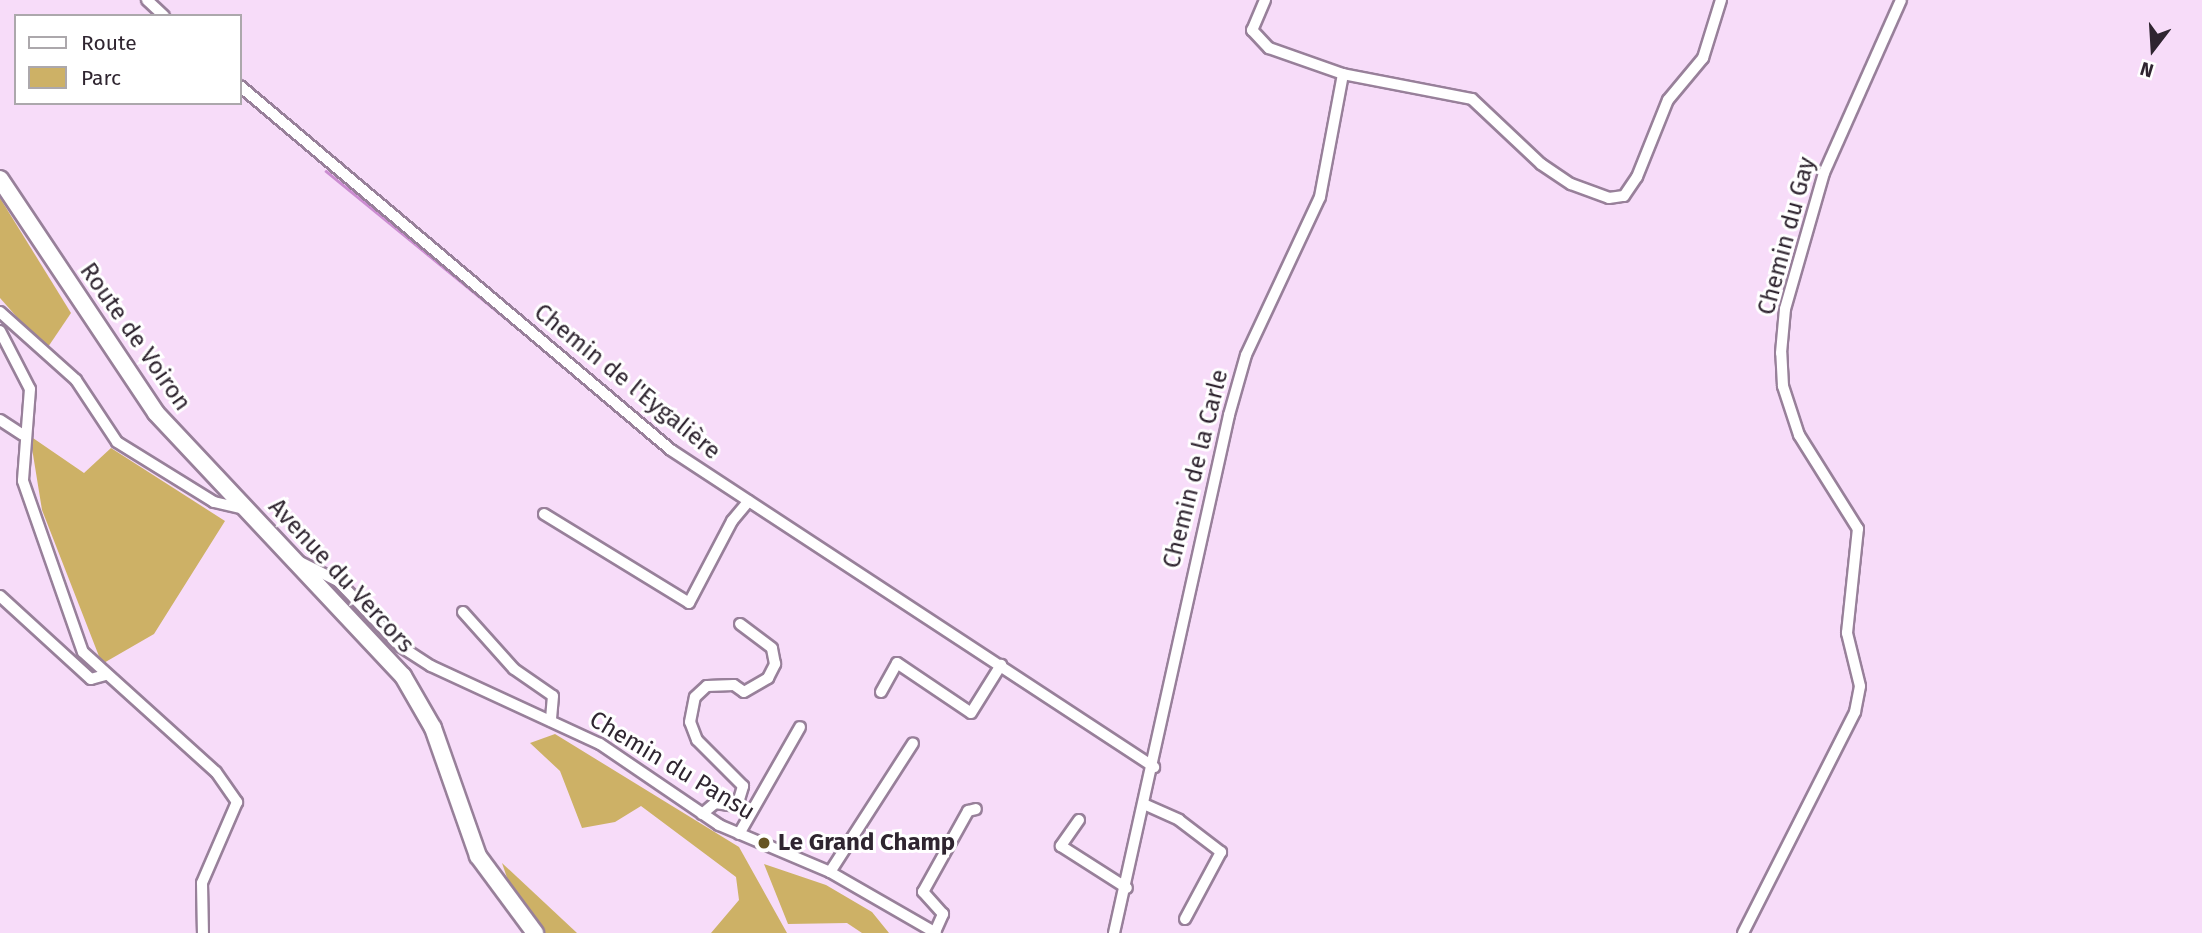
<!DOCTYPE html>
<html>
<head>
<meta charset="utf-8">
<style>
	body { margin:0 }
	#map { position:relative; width:2202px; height:933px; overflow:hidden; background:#f7dcf9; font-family:"Fira Sans",sans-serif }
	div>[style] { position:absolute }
	.green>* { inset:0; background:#cdb166 }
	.stream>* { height:2.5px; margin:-1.25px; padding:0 1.25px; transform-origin:1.25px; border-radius:1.25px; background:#cb8cd1 }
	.roads { filter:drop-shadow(2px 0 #98809a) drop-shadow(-2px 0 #98809a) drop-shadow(0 2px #98809a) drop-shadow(0 -2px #98809a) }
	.minor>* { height:10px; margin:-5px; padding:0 5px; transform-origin:5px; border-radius:5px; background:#fff }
	.primary>* { height:16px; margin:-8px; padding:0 8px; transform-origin:8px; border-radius:8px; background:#fff }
	.dots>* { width:19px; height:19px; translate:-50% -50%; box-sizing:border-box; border:4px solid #fff; border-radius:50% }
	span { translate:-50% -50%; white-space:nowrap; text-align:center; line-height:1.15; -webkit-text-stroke:6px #fff; paint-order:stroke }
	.street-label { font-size:24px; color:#2f2530 }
	.poi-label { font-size:24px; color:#2f2530; font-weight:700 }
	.left { translate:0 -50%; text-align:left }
	.legend { position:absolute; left:14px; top:14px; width:228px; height:91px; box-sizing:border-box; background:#fff; border:2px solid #aca8ac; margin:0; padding:9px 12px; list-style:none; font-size:21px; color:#2f2530 }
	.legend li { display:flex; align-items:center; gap:14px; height:35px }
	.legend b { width:35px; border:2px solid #aca8ac }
	.north { position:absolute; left:2118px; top:14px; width:70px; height:70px; -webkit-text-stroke:5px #fff; paint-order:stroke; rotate:197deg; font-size:19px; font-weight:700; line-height:28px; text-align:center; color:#2f2530 }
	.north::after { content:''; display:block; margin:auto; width:24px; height:32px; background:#2f2530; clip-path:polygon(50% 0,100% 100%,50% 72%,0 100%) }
</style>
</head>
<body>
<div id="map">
	<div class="green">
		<i style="clip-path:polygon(0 198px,71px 313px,46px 350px,0 298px)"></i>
		<i style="clip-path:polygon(30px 436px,84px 473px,111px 448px,225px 521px,154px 634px,102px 664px,42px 510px)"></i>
		<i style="clip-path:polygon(555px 734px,739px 847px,787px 933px,711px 933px,739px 900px,736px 877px,641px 806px,615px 822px,582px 828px,560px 771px,530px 743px)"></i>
		<i style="clip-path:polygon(502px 863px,577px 933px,544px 933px,517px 907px)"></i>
		<i style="clip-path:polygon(764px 864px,826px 885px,872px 912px,889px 933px,862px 933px,847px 923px,788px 924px)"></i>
	</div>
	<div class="stream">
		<i style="left:326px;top:171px;width:291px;rotate:39.3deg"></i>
	</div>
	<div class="roads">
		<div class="minor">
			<i style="left:147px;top:0;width:23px;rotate:43deg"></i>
			<i style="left:1265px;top:0;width:33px;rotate:113deg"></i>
			<i style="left:1252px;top:30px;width:25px;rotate:47deg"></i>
			<i style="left:1269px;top:48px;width:78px;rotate:19.4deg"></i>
			<i style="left:1343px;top:74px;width:131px;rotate:11deg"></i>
			<i style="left:1472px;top:99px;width:95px;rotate:43.3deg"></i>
			<i style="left:1541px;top:164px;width:36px;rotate:34deg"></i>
			<i style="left:1571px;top:184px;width:40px;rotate:20.2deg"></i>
			<i style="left:1609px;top:198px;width:15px;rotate:-8deg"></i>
			<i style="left:1624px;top:196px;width:23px;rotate:-56deg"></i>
			<i style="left:1637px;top:177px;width:83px;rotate:-68.1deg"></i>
			<i style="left:1668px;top:100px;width:55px;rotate:-50.2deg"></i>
			<i style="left:1703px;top:58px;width:61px;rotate:-72.8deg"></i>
			<i style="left:240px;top:86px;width:564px;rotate:40.18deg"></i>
			<i style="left:671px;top:450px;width:578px;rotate:33.28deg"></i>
			<i style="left:0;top:312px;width:102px;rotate:41.8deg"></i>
			<i style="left:76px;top:380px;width:74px;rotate:56.5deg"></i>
			<i style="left:117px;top:442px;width:114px;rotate:31.7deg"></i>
			<i style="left:214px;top:502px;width:32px;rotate:13deg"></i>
			<i style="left:0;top:331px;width:65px;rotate:62.7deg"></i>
			<i style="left:30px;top:389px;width:92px;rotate:94.4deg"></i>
			<i style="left:23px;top:481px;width:181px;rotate:70.7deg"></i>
			<i style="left:83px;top:652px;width:179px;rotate:42.1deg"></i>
			<i style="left:216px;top:772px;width:37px;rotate:55deg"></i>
			<i style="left:237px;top:802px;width:88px;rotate:113.4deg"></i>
			<i style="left:202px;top:883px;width:50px;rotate:88.9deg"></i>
			<i style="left:0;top:420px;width:27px;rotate:33deg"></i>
			<i style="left:544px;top:514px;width:170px;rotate:31.5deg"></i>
			<i style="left:689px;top:603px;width:93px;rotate:-62.3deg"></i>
			<i style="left:732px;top:521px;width:26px;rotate:-50deg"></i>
			<i style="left:294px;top:559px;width:49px;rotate:26.6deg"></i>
			<i style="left:338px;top:581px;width:90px;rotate:46.4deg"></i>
			<i style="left:400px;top:646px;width:37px;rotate:33deg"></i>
			<i style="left:431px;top:666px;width:186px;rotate:24.8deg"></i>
			<i style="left:600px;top:744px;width:144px;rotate:34.2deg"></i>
			<i style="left:719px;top:825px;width:121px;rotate:22.9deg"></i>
			<i style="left:830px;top:872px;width:122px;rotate:29.9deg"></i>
			<i style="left:0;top:596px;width:123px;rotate:42.4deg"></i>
			<i style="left:91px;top:679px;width:15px;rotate:-16deg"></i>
			<i style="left:463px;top:612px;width:76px;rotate:48.2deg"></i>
			<i style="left:514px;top:669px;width:47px;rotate:34.7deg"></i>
			<i style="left:553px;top:696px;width:25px;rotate:95deg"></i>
			<i style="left:881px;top:692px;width:33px;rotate:-61deg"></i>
			<i style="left:897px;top:663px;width:89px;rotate:34deg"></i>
			<i style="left:971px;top:713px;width:57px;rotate:-58deg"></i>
			<i style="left:1146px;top:805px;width:36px;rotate:24deg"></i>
			<i style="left:1179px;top:820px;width:53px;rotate:37.3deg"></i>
			<i style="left:1221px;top:852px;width:76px;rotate:118.2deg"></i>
			<i style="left:702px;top:814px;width:17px;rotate:-40deg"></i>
			<i style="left:715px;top:803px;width:22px;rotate:8deg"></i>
			<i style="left:737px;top:806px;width:21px;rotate:-73deg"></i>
			<i style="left:743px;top:786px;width:65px;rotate:-135deg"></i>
			<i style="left:697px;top:740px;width:19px;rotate:-111deg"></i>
			<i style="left:690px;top:722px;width:25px;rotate:-79deg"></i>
			<i style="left:695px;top:697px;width:16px;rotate:-43deg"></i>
			<i style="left:707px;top:686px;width:27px;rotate:-2deg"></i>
			<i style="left:734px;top:685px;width:12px;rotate:35deg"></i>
			<i style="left:744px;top:692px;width:28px;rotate:-30deg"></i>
			<i style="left:768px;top:678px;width:16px;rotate:-63deg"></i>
			<i style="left:775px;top:664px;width:16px;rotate:-101deg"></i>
			<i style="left:772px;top:648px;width:40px;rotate:-143deg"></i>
			<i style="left:1079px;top:820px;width:32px;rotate:125deg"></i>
			<i style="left:1061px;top:846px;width:78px;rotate:32.5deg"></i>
			<i style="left:739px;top:834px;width:123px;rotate:-60.3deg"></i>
			<i style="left:830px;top:872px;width:153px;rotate:-57.2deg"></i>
			<i style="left:935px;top:932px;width:20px;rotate:-66deg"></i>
			<i style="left:943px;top:914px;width:30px;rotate:-132deg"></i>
			<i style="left:923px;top:892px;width:93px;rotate:-60.9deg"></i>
			<i style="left:968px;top:811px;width:8px;rotate:-14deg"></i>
			<i style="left:1114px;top:933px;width:531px;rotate:-77.48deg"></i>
			<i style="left:1229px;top:415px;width:62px;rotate:-74.2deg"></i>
			<i style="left:1246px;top:355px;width:174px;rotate:-64.9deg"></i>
			<i style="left:1320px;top:197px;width:125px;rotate:-79.4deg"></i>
			<i style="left:1743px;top:933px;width:248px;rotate:-63.1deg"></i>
			<i style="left:1855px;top:712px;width:26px;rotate:-79deg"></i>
			<i style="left:1860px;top:686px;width:55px;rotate:-103.8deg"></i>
			<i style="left:1847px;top:633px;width:105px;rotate:-84deg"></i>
			<i style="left:1858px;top:529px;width:111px;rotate:-122.1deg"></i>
			<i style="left:1799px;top:435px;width:52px;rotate:-108.1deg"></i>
			<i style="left:1783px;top:386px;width:33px;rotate:-93deg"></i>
			<i style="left:1781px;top:353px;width:44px;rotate:-84.8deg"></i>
			<i style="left:1785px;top:309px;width:141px;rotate:-74deg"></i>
			<i style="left:1824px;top:173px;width:189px;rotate:-66deg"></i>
		</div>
		<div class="primary">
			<i style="left:0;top:179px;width:281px;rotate:56.3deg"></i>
			<i style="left:156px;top:413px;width:361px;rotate:46.8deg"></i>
			<i style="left:403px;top:676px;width:60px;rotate:60deg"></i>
			<i style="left:433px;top:728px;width:136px;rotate:70.6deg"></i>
			<i style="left:478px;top:856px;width:96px;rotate:53.5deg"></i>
		</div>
	</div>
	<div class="dots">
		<i style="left:764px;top:843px;background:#665422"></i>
	</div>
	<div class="street-label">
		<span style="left:1787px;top:236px;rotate:-75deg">Chemin du Gay</span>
		<span style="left:135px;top:337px;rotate:55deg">Route de Voiron</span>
		<span style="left:627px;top:382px;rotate:39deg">Chemin de l'Eygalière</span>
		<span style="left:1196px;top:469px;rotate:-76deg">Chemin de la Carle</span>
		<span style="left:341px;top:576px;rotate:47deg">Avenue du Vercors</span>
		<span style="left:672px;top:766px;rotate:31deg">Chemin du Pansu</span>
	</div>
	<div class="poi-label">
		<span class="left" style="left:778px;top:843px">Le Grand Champ</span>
	</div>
	<ul class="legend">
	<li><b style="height:9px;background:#fff"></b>Route</li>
	<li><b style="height:19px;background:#cdb166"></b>Parc</li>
	</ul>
	<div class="north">N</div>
</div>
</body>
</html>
